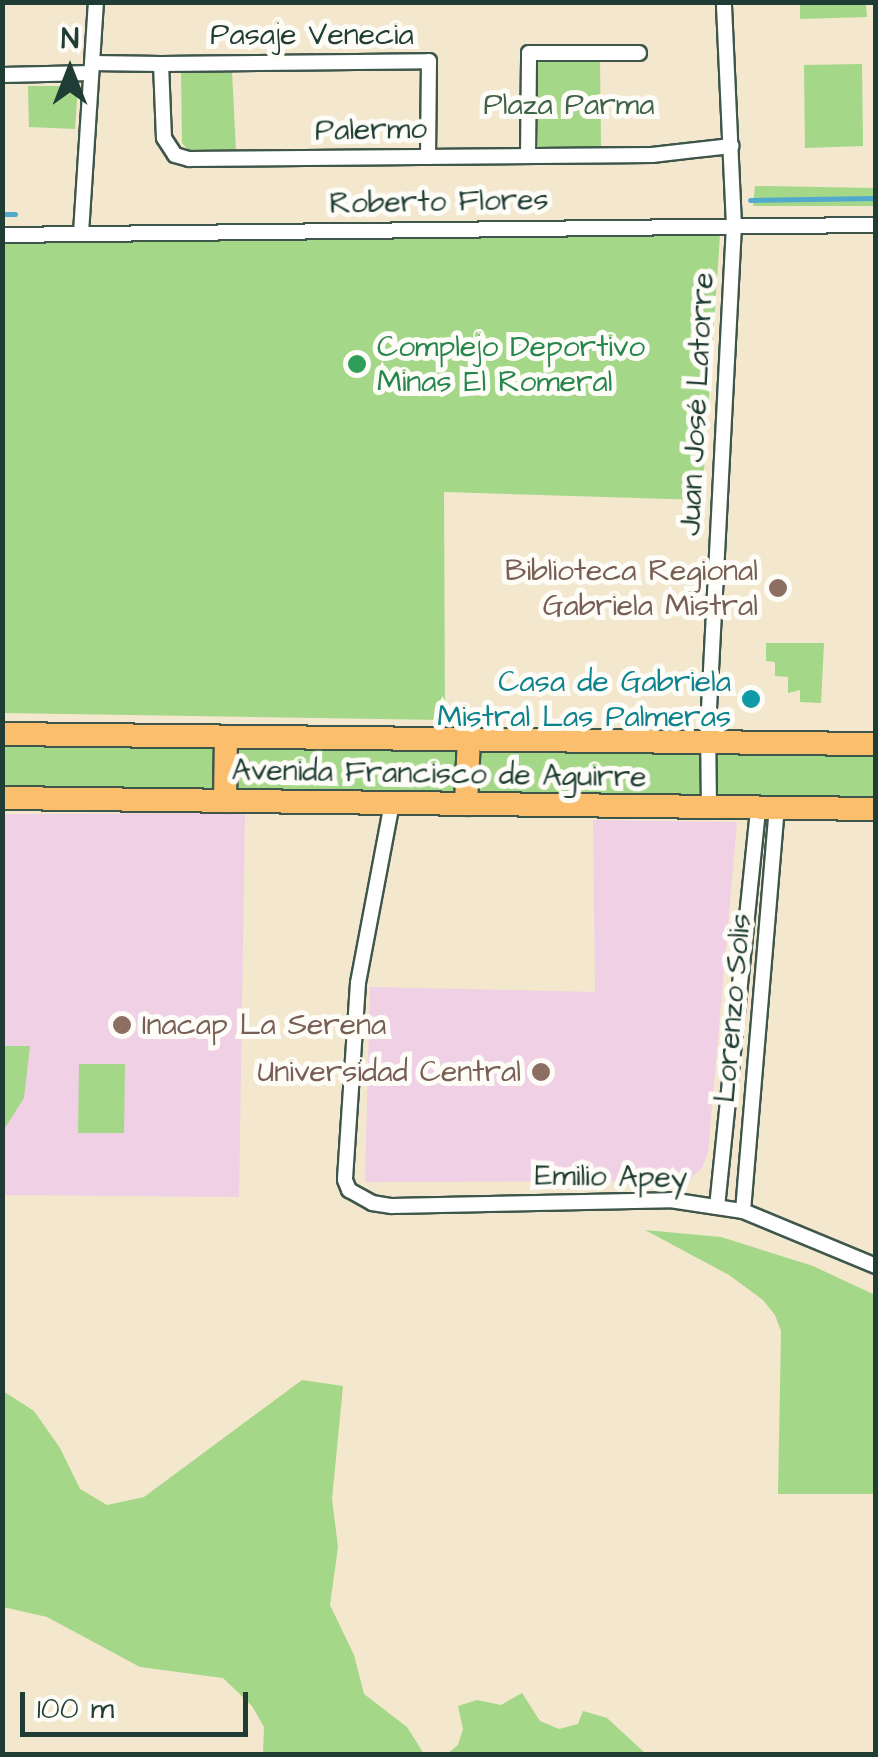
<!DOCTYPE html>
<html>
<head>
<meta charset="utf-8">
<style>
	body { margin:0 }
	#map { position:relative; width:878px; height:1757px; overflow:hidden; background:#f3e7ce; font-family:"Architects Daughter",sans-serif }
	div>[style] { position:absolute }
	.built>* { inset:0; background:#f0d0e5 }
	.green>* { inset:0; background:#a4d787 }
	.stream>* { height:5px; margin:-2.5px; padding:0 2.5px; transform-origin:2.5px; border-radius:2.5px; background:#51aace }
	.roads { filter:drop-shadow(2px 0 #3f564b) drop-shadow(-2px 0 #3f564b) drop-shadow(0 2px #3f564b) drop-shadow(0 -2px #3f564b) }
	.minor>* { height:14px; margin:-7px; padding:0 7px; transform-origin:7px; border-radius:7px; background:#fff }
	.primary>* { height:22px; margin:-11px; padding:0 11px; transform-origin:11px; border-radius:11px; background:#fabe6d }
	.dots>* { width:28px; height:28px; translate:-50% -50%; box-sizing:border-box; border:5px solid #fdfcf7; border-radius:50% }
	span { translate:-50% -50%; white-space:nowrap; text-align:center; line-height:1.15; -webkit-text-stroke:10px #fdfcf7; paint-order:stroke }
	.street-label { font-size:30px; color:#1f3d34 }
	.park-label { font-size:30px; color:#406449 }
	.leisure-label { font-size:30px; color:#27864d }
	.left { translate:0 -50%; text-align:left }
	.education-label { font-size:30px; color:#785e54 }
	.right { translate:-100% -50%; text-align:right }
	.culture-label { font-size:30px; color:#0d838f }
	.frame { position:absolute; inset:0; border:5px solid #1f3d34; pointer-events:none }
	.north { position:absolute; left:20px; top:20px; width:100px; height:100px; -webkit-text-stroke:8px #fdfcf7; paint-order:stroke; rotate:0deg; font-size:28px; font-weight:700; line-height:40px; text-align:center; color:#1f3d34 }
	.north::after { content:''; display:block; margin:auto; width:35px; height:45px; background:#1f3d34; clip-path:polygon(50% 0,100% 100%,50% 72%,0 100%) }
	.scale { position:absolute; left:20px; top:1692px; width:228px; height:45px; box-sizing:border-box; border:5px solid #1f3d34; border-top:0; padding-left:12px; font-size:30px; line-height:35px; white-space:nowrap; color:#1f3d34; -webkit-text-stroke:8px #fdfcf7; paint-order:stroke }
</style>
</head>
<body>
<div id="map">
	<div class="built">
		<i style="clip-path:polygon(245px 813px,239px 1197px,3px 1195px,3px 814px)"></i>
		<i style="clip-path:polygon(593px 820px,737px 822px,708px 1152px,702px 1168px,688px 1181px,365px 1182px,370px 987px,595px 992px)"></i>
	</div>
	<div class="green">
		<i style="clip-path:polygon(800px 3px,866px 3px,867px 17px,800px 19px)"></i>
		<i style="clip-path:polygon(538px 61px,600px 61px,601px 148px,538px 149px)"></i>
		<i style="clip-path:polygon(862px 64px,863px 146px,805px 148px,804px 65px)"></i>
		<i style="clip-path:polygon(181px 71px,232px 71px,236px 152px,190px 152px,182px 143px)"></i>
		<i style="clip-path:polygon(28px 86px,78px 86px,75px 129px,29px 127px)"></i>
		<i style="clip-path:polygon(755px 186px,875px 188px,875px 206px,753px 206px)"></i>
		<i style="clip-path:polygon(720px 235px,702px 500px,444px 492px,445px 720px,3px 713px,3px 237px)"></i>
		<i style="clip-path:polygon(766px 643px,824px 643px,821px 703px,800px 702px,800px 690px,788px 693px,788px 677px,775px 676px,775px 662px,766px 661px)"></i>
		<i style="clip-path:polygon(2px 739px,875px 750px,875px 803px,3px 792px)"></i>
		<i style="clip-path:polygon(3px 1046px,30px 1046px,24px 1098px,3px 1131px)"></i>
		<i style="clip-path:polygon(79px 1064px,125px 1064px,124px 1133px,78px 1133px)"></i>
		<i style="clip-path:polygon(645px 1230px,721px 1237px,813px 1266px,875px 1295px,875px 1494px,778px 1494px,781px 1331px,775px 1315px,763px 1300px,729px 1275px)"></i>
		<i style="clip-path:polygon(302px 1380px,343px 1386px,332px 1499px,338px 1547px,330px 1605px,354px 1655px,364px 1694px,407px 1727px,424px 1754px,263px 1754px,264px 1727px,252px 1706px,223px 1678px,140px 1667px,47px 1617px,3px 1607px,3px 1391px,34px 1411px,60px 1448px,80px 1489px,107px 1505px,144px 1497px)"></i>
		<i style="clip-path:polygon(522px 1693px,540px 1721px,559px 1729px,578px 1724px,583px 1711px,607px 1718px,646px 1754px,447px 1754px,458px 1745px,463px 1729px,458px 1706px,477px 1700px,501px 1705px)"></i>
	</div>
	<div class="stream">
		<i style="left:750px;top:200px;width:126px;rotate:-0.9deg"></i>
		<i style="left:2px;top:214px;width:13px"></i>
	</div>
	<div class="roads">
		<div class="minor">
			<i style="left:92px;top:63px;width:69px;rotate:0.8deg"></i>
			<i style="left:161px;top:64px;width:74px;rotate:87.7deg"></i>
			<i style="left:164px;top:138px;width:20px;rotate:57deg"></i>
			<i style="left:175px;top:155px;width:15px;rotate:16deg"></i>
			<i style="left:189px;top:159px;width:463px;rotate:-0.5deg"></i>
			<i style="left:652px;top:155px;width:80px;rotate:-6.5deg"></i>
			<i style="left:161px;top:64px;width:268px;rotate:-0.6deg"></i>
			<i style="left:429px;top:61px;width:96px;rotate:90.6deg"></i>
			<i style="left:2px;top:75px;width:89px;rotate:-1.3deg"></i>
			<i style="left:528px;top:156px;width:103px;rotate:-89.4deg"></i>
			<i style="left:529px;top:53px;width:110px"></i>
			<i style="left:81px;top:233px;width:231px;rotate:-86.3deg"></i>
			<i style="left:2px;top:235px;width:874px;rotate:-0.66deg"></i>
			<i style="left:392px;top:803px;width:183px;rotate:100.7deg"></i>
			<i style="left:358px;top:983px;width:197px;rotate:93.8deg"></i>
			<i style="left:345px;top:1180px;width:11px;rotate:68deg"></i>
			<i style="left:349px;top:1190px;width:26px;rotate:29deg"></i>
			<i style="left:372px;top:1203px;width:20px;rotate:9deg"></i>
			<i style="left:392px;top:1206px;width:278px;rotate:-1.2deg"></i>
			<i style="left:670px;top:1200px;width:74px;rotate:8.6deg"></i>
			<i style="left:743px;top:1211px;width:144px;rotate:22.5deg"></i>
			<i style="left:709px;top:807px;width:79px;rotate:-90.7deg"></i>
			<i style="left:708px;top:728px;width:503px;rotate:-87.04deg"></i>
			<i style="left:734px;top:226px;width:224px;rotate:-92.6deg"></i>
			<i style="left:717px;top:1207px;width:401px;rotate:-84.1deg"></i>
			<i style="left:743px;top:1211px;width:404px;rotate:-85.2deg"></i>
		</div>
		<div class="primary">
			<i style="left:2px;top:734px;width:874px;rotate:0.66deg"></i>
			<i style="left:2px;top:798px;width:874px;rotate:0.72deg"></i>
			<i style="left:225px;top:801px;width:64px;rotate:-89.1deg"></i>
			<i style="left:466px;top:804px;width:65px;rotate:-87.4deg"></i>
		</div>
	</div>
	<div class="dots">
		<i style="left:357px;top:364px;background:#2e9e5b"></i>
		<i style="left:778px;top:588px;background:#8d6e63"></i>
		<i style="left:751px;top:699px;background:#0f9aa8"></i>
		<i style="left:122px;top:1025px;background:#8d6e63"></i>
		<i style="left:541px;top:1072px;background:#8d6e63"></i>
	</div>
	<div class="street-label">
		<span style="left:312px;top:35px">Pasaje Venecia</span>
		<span style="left:371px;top:130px;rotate:-1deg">Palermo</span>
		<span style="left:439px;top:202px;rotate:-1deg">Roberto Flores</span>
		<span style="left:697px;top:404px;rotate:-87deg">Juan José Latorre</span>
		<span style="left:439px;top:774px;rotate:1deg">Avenida Francisco de Aguirre</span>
		<span style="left:733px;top:1008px;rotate:-85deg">Lorenzo Solis</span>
		<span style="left:611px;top:1177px;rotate:1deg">Emilio Apey</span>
	</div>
	<div class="park-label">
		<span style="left:569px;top:105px">Plaza Parma</span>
	</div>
	<div class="leisure-label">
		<span class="left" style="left:377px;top:364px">Complejo Deportivo<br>Minas El Romeral</span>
	</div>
	<div class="education-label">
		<span class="right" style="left:758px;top:588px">Biblioteca Regional<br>Gabriela Mistral</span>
		<span class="left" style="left:142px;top:1025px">Inacap La Serena</span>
		<span class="right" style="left:521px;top:1072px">Universidad Central</span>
	</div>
	<div class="culture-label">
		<span class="right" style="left:731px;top:699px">Casa de Gabriela<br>Mistral Las Palmeras</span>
	</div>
	<div class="frame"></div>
	<div class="north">N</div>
	<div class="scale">100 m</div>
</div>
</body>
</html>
